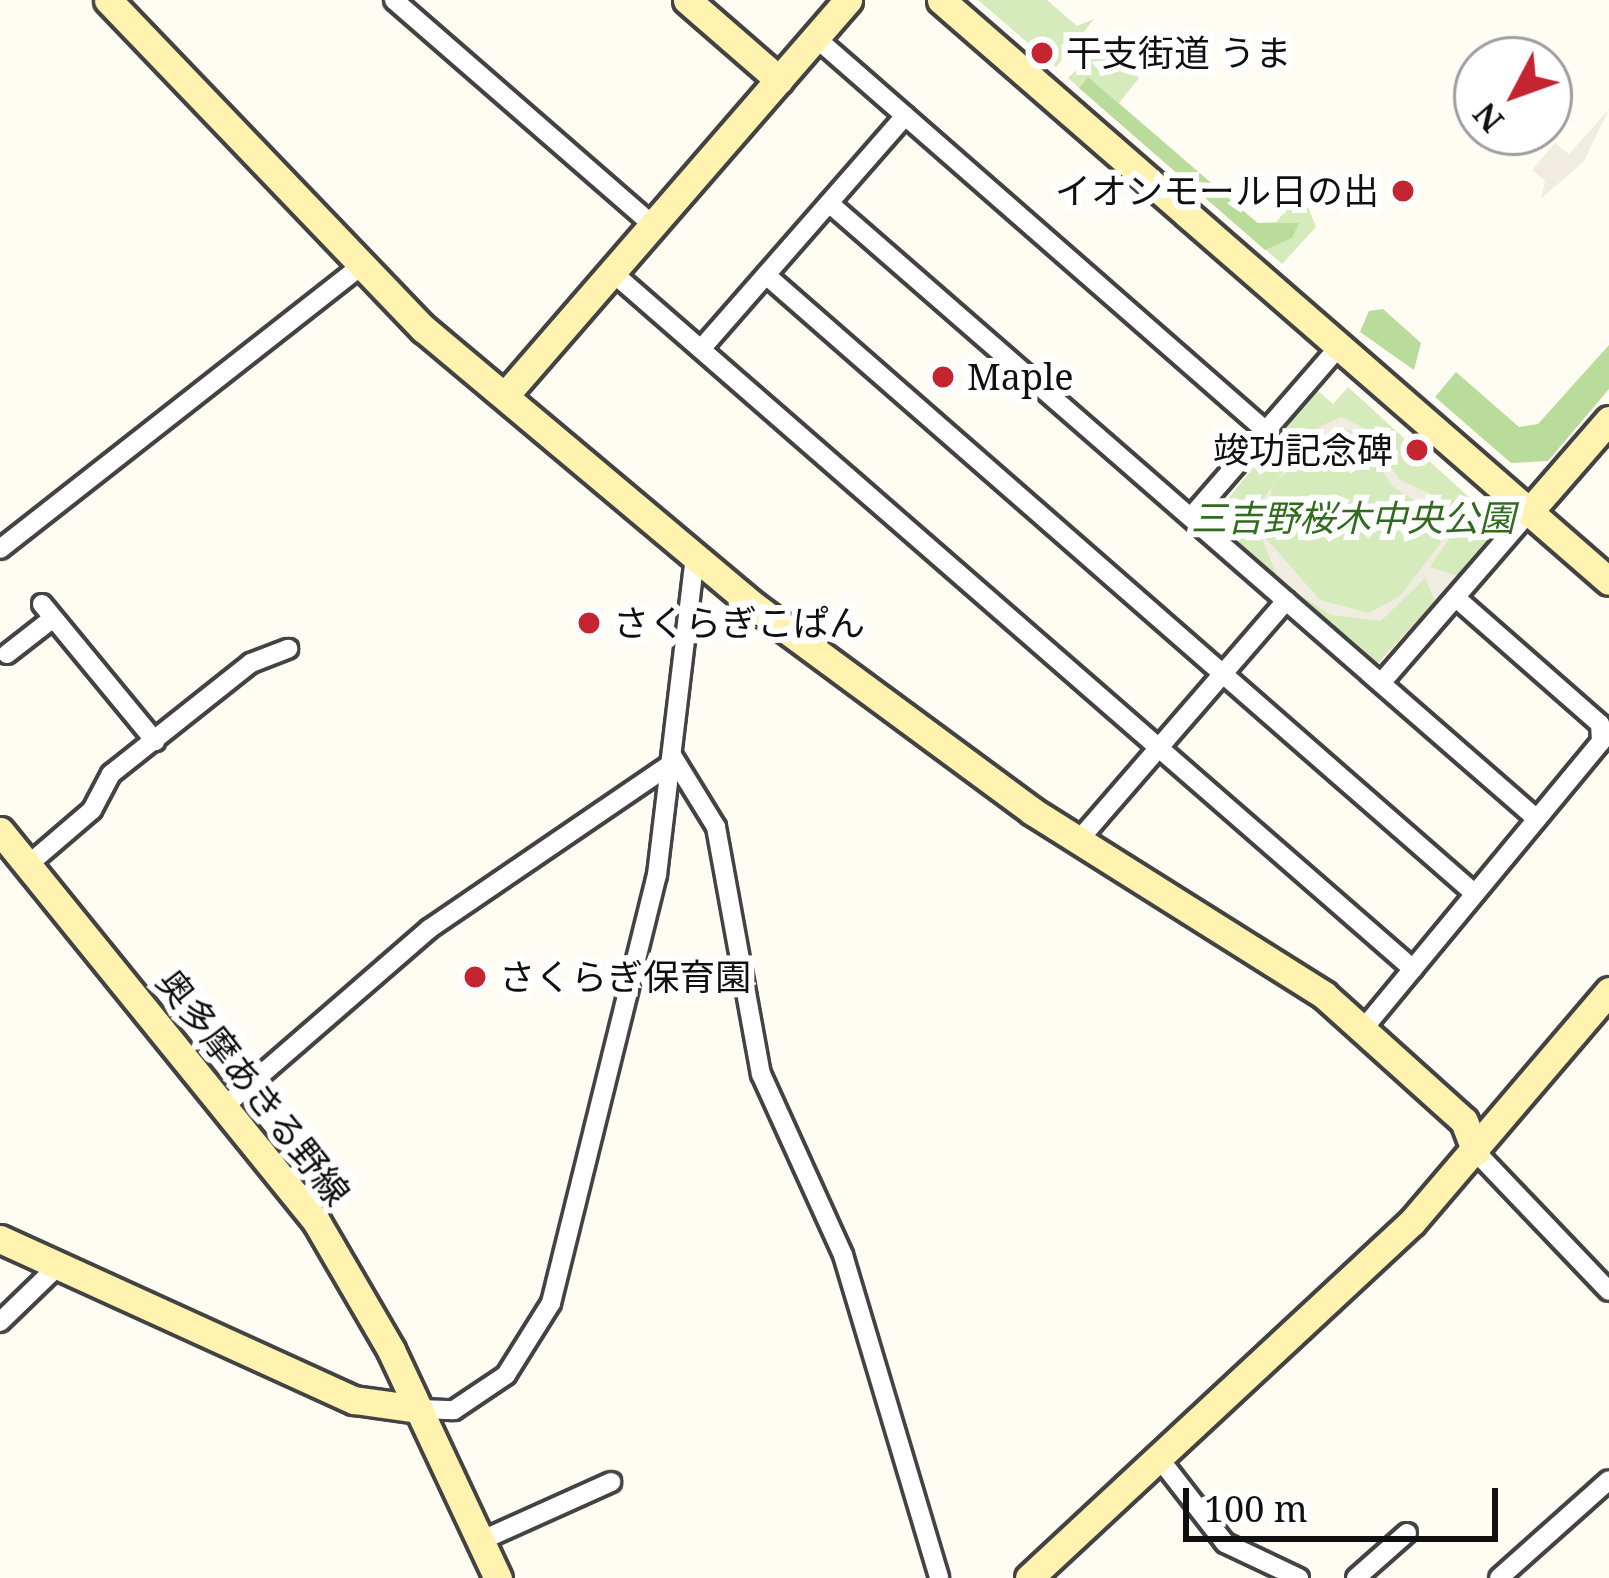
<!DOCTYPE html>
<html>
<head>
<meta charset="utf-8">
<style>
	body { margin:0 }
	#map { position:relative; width:1609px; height:1578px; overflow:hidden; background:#fffcf4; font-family:"Noto Serif","Noto Sans JP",serif }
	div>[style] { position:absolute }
	.green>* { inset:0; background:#d6ebbb }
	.forest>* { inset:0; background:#badc9a }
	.plaza>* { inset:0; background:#f1ece1 }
	.roads { filter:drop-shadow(3px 0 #434343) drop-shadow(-3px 0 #434343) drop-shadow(0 3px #434343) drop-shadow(0 -3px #434343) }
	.street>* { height:18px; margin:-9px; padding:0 9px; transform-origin:9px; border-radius:9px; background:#fff }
	.secondary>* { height:27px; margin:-13.5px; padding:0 13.5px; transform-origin:13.5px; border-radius:13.5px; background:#fff3af }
	.dots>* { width:33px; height:33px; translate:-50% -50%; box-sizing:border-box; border:6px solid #fff; border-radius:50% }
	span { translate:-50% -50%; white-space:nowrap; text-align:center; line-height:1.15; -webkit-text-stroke:12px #fff; paint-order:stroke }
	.poi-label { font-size:36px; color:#101010 }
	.left { translate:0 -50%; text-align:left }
	.right { translate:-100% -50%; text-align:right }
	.park-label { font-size:36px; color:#316b1e; font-style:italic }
	.street-label { font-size:36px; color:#101010 }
	.north { position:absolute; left:1453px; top:36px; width:120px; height:120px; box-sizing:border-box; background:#fff; border:3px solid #9f9f9f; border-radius:50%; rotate:229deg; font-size:33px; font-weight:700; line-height:48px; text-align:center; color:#101010 }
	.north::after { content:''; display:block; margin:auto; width:42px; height:54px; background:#c52431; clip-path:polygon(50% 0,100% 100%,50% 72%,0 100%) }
	.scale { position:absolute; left:1183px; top:1488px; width:315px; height:54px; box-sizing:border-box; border:6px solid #101010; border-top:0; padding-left:15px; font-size:36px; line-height:42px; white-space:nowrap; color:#101010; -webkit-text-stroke:9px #fff; paint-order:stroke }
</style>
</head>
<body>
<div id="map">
	<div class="green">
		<i style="clip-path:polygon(978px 0,1047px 0,1077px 26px,1094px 19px,1056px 67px)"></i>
		<i style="clip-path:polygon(1114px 33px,1107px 50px,1139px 78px,1119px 103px,1258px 223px,1276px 222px,1297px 198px,1309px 209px,1316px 227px,1282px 264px,1068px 78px)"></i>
		<i style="clip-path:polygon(1348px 387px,1504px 529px,1376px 665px,1210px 521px,1316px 389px,1333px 404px)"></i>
	</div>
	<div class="forest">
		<i style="clip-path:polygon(1088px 77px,1257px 223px,1299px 223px,1292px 238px,1265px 250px,1079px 88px)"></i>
		<i style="clip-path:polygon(1383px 309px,1421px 343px,1414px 370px,1360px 332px,1369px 311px)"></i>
		<i style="clip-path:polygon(1609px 345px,1609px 389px,1548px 461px,1511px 463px,1435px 397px,1456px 372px,1519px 427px,1538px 424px)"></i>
	</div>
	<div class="plaza">
		<i style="clip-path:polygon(1609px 109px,1584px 161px,1541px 199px,1545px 181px,1532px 170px,1555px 143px,1569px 154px)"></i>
		<i style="clip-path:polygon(evenodd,1341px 417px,1366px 429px,1400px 480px,1443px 500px,1454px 523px,1502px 521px,1456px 528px,1430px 567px,1462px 577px,1437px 606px,1425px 578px,1381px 621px,1331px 615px,1279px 581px,1253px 517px,1212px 519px,1255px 510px,1292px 460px,1260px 451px,1285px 423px,1300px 457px,1317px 428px,1341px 417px,1338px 426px,1359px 434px,1392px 486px,1445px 520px,1443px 540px,1400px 596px,1369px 613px,1320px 600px,1262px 534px,1273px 484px,1338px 426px)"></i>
	</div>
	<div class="roads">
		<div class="street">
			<i style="left:394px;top:0;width:343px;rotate:41deg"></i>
			<i style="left:816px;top:38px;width:597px;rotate:41.13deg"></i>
			<i style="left:829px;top:203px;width:938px;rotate:41.03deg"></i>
			<i style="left:612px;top:272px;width:1062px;rotate:41.03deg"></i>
			<i style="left:766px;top:275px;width:941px;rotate:41.12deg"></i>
			<i style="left:701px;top:349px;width:310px;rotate:-48.8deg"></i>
			<i style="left:1191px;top:517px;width:225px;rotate:-49deg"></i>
			<i style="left:0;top:549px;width:460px;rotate:-38.1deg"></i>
			<i style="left:42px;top:604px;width:178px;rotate:50.5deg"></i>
			<i style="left:7px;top:654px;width:58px;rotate:-38deg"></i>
			<i style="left:1381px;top:683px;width:226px;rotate:-49.1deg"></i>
			<i style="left:673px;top:757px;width:82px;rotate:58.4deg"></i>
			<i style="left:716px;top:827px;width:251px;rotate:79.7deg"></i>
			<i style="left:761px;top:1074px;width:199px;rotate:65.6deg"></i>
			<i style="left:843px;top:1255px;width:337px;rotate:73.4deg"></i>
			<i style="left:1078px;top:841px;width:318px;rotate:-49.1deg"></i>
			<i style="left:29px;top:864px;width:83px;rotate:-40.6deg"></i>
			<i style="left:92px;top:810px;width:41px;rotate:-62.2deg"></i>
			<i style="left:111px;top:774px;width:179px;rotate:-38.4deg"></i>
			<i style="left:251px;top:663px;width:40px;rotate:-21deg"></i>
			<i style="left:1364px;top:1028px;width:371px;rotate:-50.4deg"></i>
			<i style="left:1601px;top:742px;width:18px;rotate:-93deg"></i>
			<i style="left:1600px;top:724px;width:190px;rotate:-138.8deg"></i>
			<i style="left:226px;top:1105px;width:269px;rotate:-40.9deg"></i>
			<i style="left:429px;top:929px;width:294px;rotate:-34.3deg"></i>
			<i style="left:1476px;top:1152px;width:192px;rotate:46.3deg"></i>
			<i style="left:0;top:1322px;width:83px;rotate:-44deg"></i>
			<i style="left:419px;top:1409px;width:35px;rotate:2deg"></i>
			<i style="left:454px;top:1410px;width:63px;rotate:-33.9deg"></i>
			<i style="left:506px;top:1375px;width:85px;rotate:-58deg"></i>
			<i style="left:551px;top:1303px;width:441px;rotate:-76.1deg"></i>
			<i style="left:657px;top:875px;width:323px;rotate:-83.2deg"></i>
			<i style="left:1159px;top:1458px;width:108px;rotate:52.2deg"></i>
			<i style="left:1225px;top:1543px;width:82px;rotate:25.3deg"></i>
			<i style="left:480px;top:1541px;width:144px;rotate:-24.2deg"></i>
			<i style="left:1356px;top:1578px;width:68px;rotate:-41.4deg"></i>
			<i style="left:1499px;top:1578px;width:147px;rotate:-41.7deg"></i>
		</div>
		<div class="secondary">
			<i style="left:108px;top:0;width:456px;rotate:46.2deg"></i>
			<i style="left:424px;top:329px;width:431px;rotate:40deg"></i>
			<i style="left:754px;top:606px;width:345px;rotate:36.4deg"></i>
			<i style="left:1032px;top:811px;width:345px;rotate:32.2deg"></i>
			<i style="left:1324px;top:995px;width:188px;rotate:42deg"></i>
			<i style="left:1464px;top:1121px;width:33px;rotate:69deg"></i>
			<i style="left:687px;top:0;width:122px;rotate:41deg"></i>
			<i style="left:941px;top:0;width:885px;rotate:41.02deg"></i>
			<i style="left:508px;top:392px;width:519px;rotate:-49.06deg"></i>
			<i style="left:1529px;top:512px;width:122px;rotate:-49deg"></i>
			<i style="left:0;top:831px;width:502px;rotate:50.98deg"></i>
			<i style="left:316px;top:1221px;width:149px;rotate:59.8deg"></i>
			<i style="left:391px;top:1350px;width:252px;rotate:64.9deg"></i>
			<i style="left:0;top:1239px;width:389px;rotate:24.5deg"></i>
			<i style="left:354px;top:1400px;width:66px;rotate:7.9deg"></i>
			<i style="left:1029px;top:1578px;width:523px;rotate:-42.91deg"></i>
			<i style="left:1412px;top:1222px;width:304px;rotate:-49.5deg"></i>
		</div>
	</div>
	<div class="dots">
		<i style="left:1042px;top:53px;background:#c52431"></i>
		<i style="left:1403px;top:191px;background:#c52431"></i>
		<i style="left:943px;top:377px;background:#c52431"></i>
		<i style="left:1417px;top:450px;background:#c52431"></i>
		<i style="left:589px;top:623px;background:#c52431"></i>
		<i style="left:475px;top:977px;background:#c52431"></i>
	</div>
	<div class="poi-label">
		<span class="left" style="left:1066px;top:53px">干支街道 うま</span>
		<span class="right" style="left:1379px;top:191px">イオンモール日の出</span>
		<span class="left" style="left:967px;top:377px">Maple</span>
		<span class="right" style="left:1393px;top:450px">竣功記念碑</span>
		<span class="left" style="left:613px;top:623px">さくらぎこぱん</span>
		<span class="left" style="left:499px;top:977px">さくらぎ保育園</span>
	</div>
	<div class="park-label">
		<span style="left:1353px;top:518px">三吉野桜木中央公園</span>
	</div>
	<div class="street-label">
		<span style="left:254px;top:1087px;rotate:52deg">奥多摩あきる野線</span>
	</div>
	<div class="north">N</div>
	<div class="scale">100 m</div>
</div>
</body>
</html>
